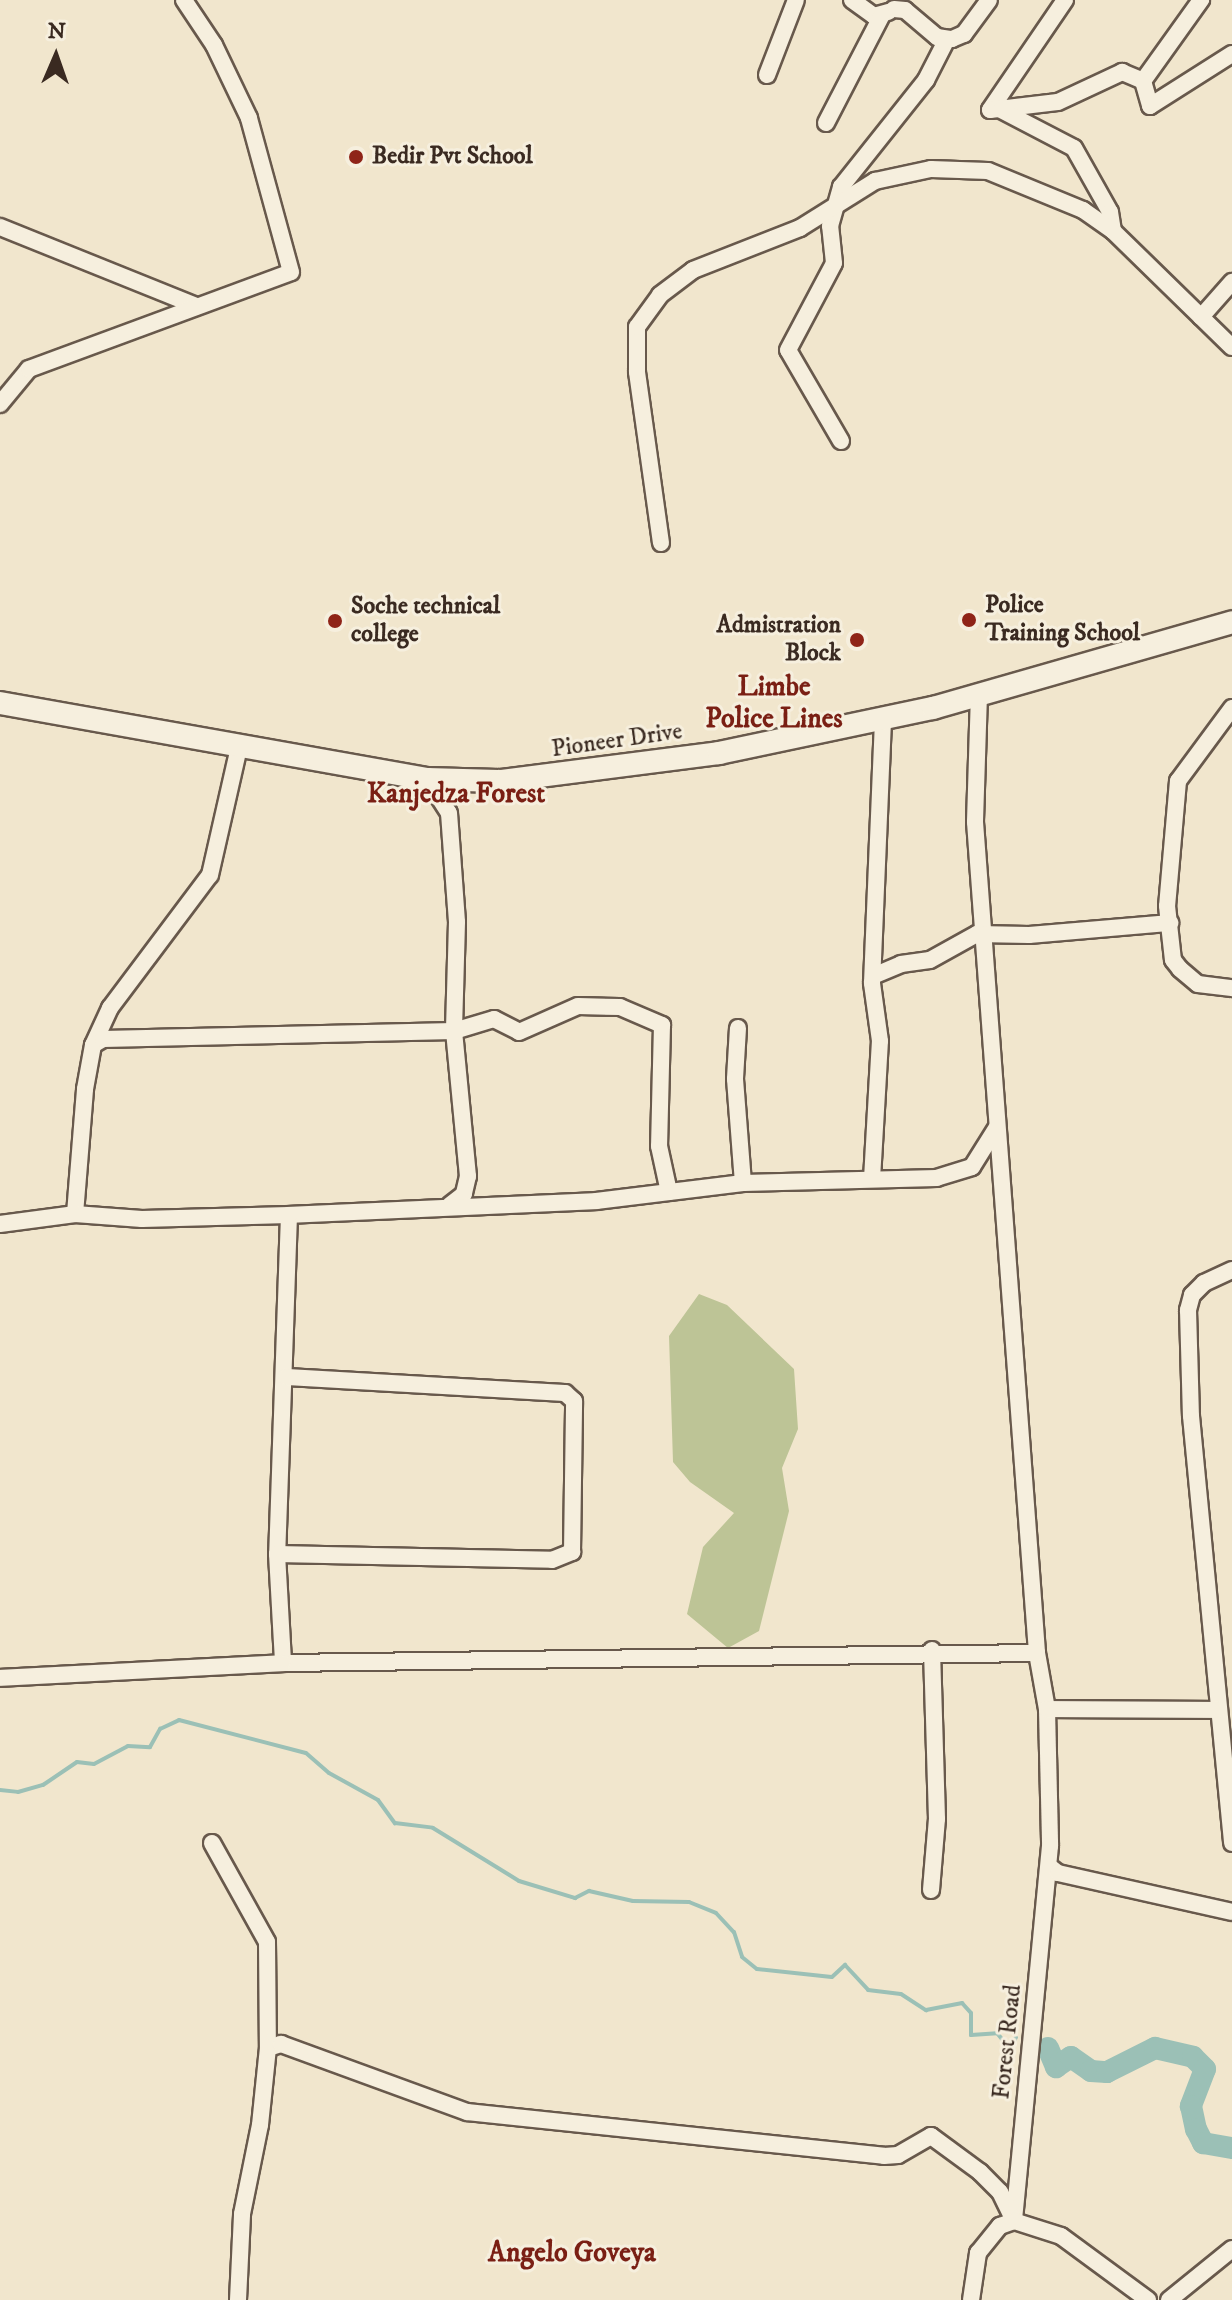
<!DOCTYPE html>
<html>
<head>
<meta charset="utf-8">
<style>
	body { margin:0 }
	#map { position:relative; width:1232px; height:2300px; overflow:hidden; background:#f1e6cd; font-family:"IM FELL DW Pica",serif }
	div>[style] { position:absolute }
	.green>* { inset:0; background:#bdc496 }
	.stream>* { height:4px; margin:-2px; padding:0 2px; transform-origin:2px; border-radius:2px; background:#9bc0b6 }
	.river>* { height:22px; margin:-11px; padding:0 11px; transform-origin:11px; border-radius:11px; background:#9bc0b6 }
	.roads { filter:drop-shadow(2px 0 #68594c) drop-shadow(-2px 0 #68594c) drop-shadow(0 2px #68594c) drop-shadow(0 -2px #68594c) }
	.street>* { height:16px; margin:-8px; padding:0 8px; transform-origin:8px; border-radius:8px; background:#f6efde }
	.secondary>* { height:22px; margin:-11px; padding:0 11px; transform-origin:11px; border-radius:11px; background:#f6efde }
	.dots>* { width:22px; height:22px; translate:-50% -50%; box-sizing:border-box; border:4px solid #f6efde; border-radius:50% }
	span { translate:-50% -50%; white-space:nowrap; text-align:center; line-height:1.15; -webkit-text-stroke:6px #f6efde; paint-order:stroke }
	.poi-label { font-size:24px; color:#3a2a21; font-weight:700 }
	.left { translate:0 -50%; text-align:left }
	.right { translate:-100% -50%; text-align:right }
	.street-label { font-size:24px; color:#3a2a21 }
	.quarter-label { font-size:28px; color:#7a1f14; font-weight:700 }
	.north { position:absolute; left:16px; top:16px; width:80px; height:80px; -webkit-text-stroke:6px #f6efde; paint-order:stroke; rotate:2deg; font-size:22px; font-weight:700; line-height:32px; text-align:center; color:#3a2a21 }
	.north::after { content:''; display:block; margin:auto; width:28px; height:36px; background:#3a2a21; clip-path:polygon(50% 0,100% 100%,50% 72%,0 100%) }
</style>
</head>
<body>
<div id="map">
	<div class="green">
		<i style="clip-path:polygon(699px 1294px,727px 1305px,794px 1369px,798px 1429px,782px 1468px,789px 1511px,759px 1631px,728px 1648px,687px 1614px,703px 1547px,734px 1513px,690px 1482px,673px 1462px,669px 1336px)"></i>
	</div>
	<div class="stream">
		<i style="left:0;top:1790px;width:18px;rotate:6deg"></i>
		<i style="left:18px;top:1792px;width:26px;rotate:-16deg"></i>
		<i style="left:43px;top:1785px;width:41px;rotate:-34.1deg"></i>
		<i style="left:77px;top:1762px;width:17px;rotate:7deg"></i>
		<i style="left:94px;top:1764px;width:38px;rotate:-28deg"></i>
		<i style="left:128px;top:1746px;width:22px;rotate:3deg"></i>
		<i style="left:150px;top:1747px;width:21px;rotate:-61deg"></i>
		<i style="left:160px;top:1729px;width:21px;rotate:-25deg"></i>
		<i style="left:179px;top:1720px;width:131px;rotate:14.6deg"></i>
		<i style="left:306px;top:1753px;width:30px;rotate:41deg"></i>
		<i style="left:329px;top:1773px;width:56px;rotate:28.9deg"></i>
		<i style="left:378px;top:1800px;width:29px;rotate:54deg"></i>
		<i style="left:395px;top:1823px;width:38px;rotate:7deg"></i>
		<i style="left:433px;top:1828px;width:101px;rotate:31.6deg"></i>
		<i style="left:519px;top:1881px;width:59px;rotate:16.9deg"></i>
		<i style="left:575px;top:1898px;width:16px;rotate:-27deg"></i>
		<i style="left:589px;top:1891px;width:45px;rotate:12.8deg"></i>
		<i style="left:633px;top:1901px;width:56px;rotate:1deg"></i>
		<i style="left:689px;top:1902px;width:29px;rotate:22deg"></i>
		<i style="left:716px;top:1913px;width:26px;rotate:47deg"></i>
		<i style="left:734px;top:1932px;width:26px;rotate:72deg"></i>
		<i style="left:742px;top:1957px;width:19px;rotate:39deg"></i>
		<i style="left:757px;top:1969px;width:75px;rotate:6.1deg"></i>
		<i style="left:832px;top:1977px;width:18px;rotate:-43deg"></i>
		<i style="left:845px;top:1965px;width:34px;rotate:47deg"></i>
		<i style="left:868px;top:1990px;width:33px;rotate:7deg"></i>
		<i style="left:901px;top:1994px;width:30px;rotate:33deg"></i>
		<i style="left:926px;top:2010px;width:37px;rotate:-11deg"></i>
		<i style="left:962px;top:2003px;width:13px;rotate:48deg"></i>
		<i style="left:971px;top:2013px;width:22px;rotate:90deg"></i>
		<i style="left:971px;top:2035px;width:26px;rotate:-4deg"></i>
		<i style="left:997px;top:2033px;width:21px;rotate:51deg"></i>
		<i style="left:1010px;top:2049px;width:13px;rotate:-63deg"></i>
	</div>
	<div class="river">
		<i style="left:1048px;top:2048px;width:21px;rotate:67deg"></i>
		<i style="left:1056px;top:2067px;width:18px;rotate:-34deg"></i>
		<i style="left:1071px;top:2057px;width:24px;rotate:35deg"></i>
		<i style="left:1091px;top:2071px;width:16px;rotate:4deg"></i>
		<i style="left:1107px;top:2072px;width:54px;rotate:-26.6deg"></i>
		<i style="left:1155px;top:2048px;width:39px;rotate:13deg"></i>
		<i style="left:1193px;top:2057px;width:17px;rotate:45deg"></i>
		<i style="left:1205px;top:2069px;width:40px;rotate:111deg"></i>
		<i style="left:1191px;top:2106px;width:24px;rotate:78deg"></i>
		<i style="left:1196px;top:2129px;width:16px;rotate:63deg"></i>
		<i style="left:1203px;top:2143px;width:29px;rotate:10deg"></i>
	</div>
	<div class="roads">
		<div class="street">
			<i style="left:852px;top:0;width:27px;rotate:36deg"></i>
			<i style="left:874px;top:16px;width:15px;rotate:-16deg"></i>
			<i style="left:1065px;top:0;width:133px;rotate:124.3deg"></i>
			<i style="left:990px;top:110px;width:68px;rotate:-6.7deg"></i>
			<i style="left:1058px;top:102px;width:71px;rotate:-25.1deg"></i>
			<i style="left:1122px;top:72px;width:23px;rotate:23deg"></i>
			<i style="left:894px;top:9px;width:11px;rotate:5deg"></i>
			<i style="left:905px;top:10px;width:42px;rotate:40.2deg"></i>
			<i style="left:937px;top:37px;width:15px;rotate:8deg"></i>
			<i style="left:952px;top:39px;width:13px;rotate:-23deg"></i>
			<i style="left:964px;top:34px;width:42px;rotate:-53.7deg"></i>
			<i style="left:767px;top:75px;width:80px;rotate:-68.9deg"></i>
			<i style="left:1143px;top:81px;width:26px;rotate:74deg"></i>
			<i style="left:1150px;top:106px;width:97px;rotate:-32.4deg"></i>
			<i style="left:1143px;top:81px;width:100px;rotate:-54.4deg"></i>
			<i style="left:1001px;top:110px;width:82px;rotate:27.5deg"></i>
			<i style="left:1074px;top:148px;width:73px;rotate:60.6deg"></i>
			<i style="left:1110px;top:212px;width:19px;rotate:81deg"></i>
			<i style="left:1113px;top:231px;width:166px;rotate:44.3deg"></i>
			<i style="left:826px;top:123px;width:122px;rotate:-62.6deg"></i>
			<i style="left:0;top:227px;width:212px;rotate:21.9deg"></i>
			<i style="left:1201px;top:317px;width:47px;rotate:-48.5deg"></i>
			<i style="left:0;top:404px;width:45px;rotate:-50.4deg"></i>
			<i style="left:29px;top:369px;width:279px;rotate:-20.3deg"></i>
			<i style="left:291px;top:272px;width:160px;rotate:-105.3deg"></i>
			<i style="left:249px;top:118px;width:81px;rotate:-115.6deg"></i>
			<i style="left:214px;top:45px;width:54px;rotate:-123.7deg"></i>
			<i style="left:841px;top:441px;width:105px;rotate:-120.2deg"></i>
			<i style="left:788px;top:350px;width:98px;rotate:-62.1deg"></i>
			<i style="left:834px;top:263px;width:37px;rotate:-96deg"></i>
			<i style="left:830px;top:226px;width:41px;rotate:-74.2deg"></i>
			<i style="left:841px;top:187px;width:137px;rotate:-51.5deg"></i>
			<i style="left:926px;top:80px;width:46px;rotate:-62.9deg"></i>
			<i style="left:661px;top:543px;width:173px;rotate:-98deg"></i>
			<i style="left:637px;top:372px;width:45px;rotate:-90deg"></i>
			<i style="left:637px;top:327px;width:39px;rotate:-54deg"></i>
			<i style="left:660px;top:295px;width:41px;rotate:-37.1deg"></i>
			<i style="left:693px;top:270px;width:115px;rotate:-21.4deg"></i>
			<i style="left:800px;top:228px;width:89px;rotate:-32.1deg"></i>
			<i style="left:875px;top:181px;width:57px;rotate:-12.1deg"></i>
			<i style="left:931px;top:169px;width:57px;rotate:2deg"></i>
			<i style="left:988px;top:171px;width:103px;rotate:22.3deg"></i>
			<i style="left:1083px;top:210px;width:37px;rotate:35deg"></i>
			<i style="left:979px;top:694px;width:128px;rotate:91.8deg"></i>
			<i style="left:975px;top:822px;width:833px;rotate:85.73deg"></i>
			<i style="left:1037px;top:1653px;width:57px;rotate:79.9deg"></i>
			<i style="left:1047px;top:1709px;width:137px;rotate:88.7deg"></i>
			<i style="left:1050px;top:1846px;width:377px;rotate:95.5deg"></i>
			<i style="left:1232px;top:708px;width:91px;rotate:126.5deg"></i>
			<i style="left:1178px;top:781px;width:125px;rotate:95deg"></i>
			<i style="left:1167px;top:906px;width:54px;rotate:83.7deg"></i>
			<i style="left:1173px;top:960px;width:11px;rotate:52deg"></i>
			<i style="left:1180px;top:969px;width:23px;rotate:40deg"></i>
			<i style="left:1198px;top:984px;width:34px;rotate:7deg"></i>
			<i style="left:427px;top:779px;width:40px;rotate:57.1deg"></i>
			<i style="left:449px;top:813px;width:109px;rotate:85.8deg"></i>
			<i style="left:457px;top:922px;width:109px;rotate:91.6deg"></i>
			<i style="left:454px;top:1031px;width:146px;rotate:84.5deg"></i>
			<i style="left:468px;top:1176px;width:18px;rotate:103deg"></i>
			<i style="left:464px;top:1194px;width:18px;rotate:142deg"></i>
			<i style="left:873px;top:976px;width:30px;rotate:-23deg"></i>
			<i style="left:901px;top:964px;width:29px;rotate:-8deg"></i>
			<i style="left:930px;top:960px;width:54px;rotate:-29deg"></i>
			<i style="left:977px;top:934px;width:52px;rotate:1.1deg"></i>
			<i style="left:1029px;top:935px;width:142px;rotate:-4.9deg"></i>
			<i style="left:738px;top:1028px;width:51px;rotate:93.4deg"></i>
			<i style="left:735px;top:1079px;width:104px;rotate:85.6deg"></i>
			<i style="left:93px;top:1045px;width:41px;rotate:-65.3deg"></i>
			<i style="left:110px;top:1008px;width:166px;rotate:-53.1deg"></i>
			<i style="left:210px;top:875px;width:135px;rotate:-77.2deg"></i>
			<i style="left:997px;top:1127px;width:47px;rotate:122deg"></i>
			<i style="left:972px;top:1167px;width:37px;rotate:163deg"></i>
			<i style="left:937px;top:1178px;width:194px;rotate:178.5deg"></i>
			<i style="left:743px;top:1183px;width:148px;rotate:173deg"></i>
			<i style="left:596px;top:1201px;width:307px;rotate:177.4deg"></i>
			<i style="left:289px;top:1215px;width:339px;rotate:92deg"></i>
			<i style="left:277px;top:1554px;width:109px;rotate:86.8deg"></i>
			<i style="left:283px;top:1663px;width:754px;rotate:-0.76deg"></i>
			<i style="left:872px;top:1179px;width:138px;rotate:-86.7deg"></i>
			<i style="left:880px;top:1041px;width:59px;rotate:-97.9deg"></i>
			<i style="left:872px;top:983px;width:265px;rotate:-87.6deg"></i>
			<i style="left:75px;top:1214px;width:125px;rotate:-85.4deg"></i>
			<i style="left:85px;top:1089px;width:45px;rotate:-79.7deg"></i>
			<i style="left:93px;top:1045px;width:12px;rotate:-31deg"></i>
			<i style="left:103px;top:1039px;width:351px;rotate:-1.3deg"></i>
			<i style="left:454px;top:1031px;width:42px;rotate:-16.7deg"></i>
			<i style="left:494px;top:1019px;width:28px;rotate:27deg"></i>
			<i style="left:519px;top:1032px;width:64px;rotate:-23.8deg"></i>
			<i style="left:578px;top:1006px;width:42px;rotate:1.4deg"></i>
			<i style="left:620px;top:1007px;width:46px;rotate:23.2deg"></i>
			<i style="left:662px;top:1025px;width:121px;rotate:91.4deg"></i>
			<i style="left:659px;top:1146px;width:47px;rotate:77.7deg"></i>
			<i style="left:0;top:1224px;width:76px;rotate:-7.6deg"></i>
			<i style="left:75px;top:1214px;width:67px;rotate:4.3deg"></i>
			<i style="left:142px;top:1219px;width:147px;rotate:-1.6deg"></i>
			<i style="left:1232px;top:1270px;width:31px;rotate:155deg"></i>
			<i style="left:1204px;top:1283px;width:17px;rotate:135deg"></i>
			<i style="left:1192px;top:1295px;width:16px;rotate:105deg"></i>
			<i style="left:1188px;top:1310px;width:106px;rotate:88.4deg"></i>
			<i style="left:1191px;top:1416px;width:429px;rotate:84.5deg"></i>
			<i style="left:277px;top:1554px;width:275px;rotate:1.2deg"></i>
			<i style="left:552px;top:1560px;width:22px;rotate:-22deg"></i>
			<i style="left:572px;top:1552px;width:151px;rotate:-89.2deg"></i>
			<i style="left:574px;top:1401px;width:12px;rotate:-138deg"></i>
			<i style="left:565px;top:1393px;width:279px;rotate:-176.7deg"></i>
			<i style="left:0;top:1678px;width:283px;rotate:-3deg"></i>
			<i style="left:1047px;top:1709px;width:171px;rotate:0.3deg"></i>
			<i style="left:212px;top:1843px;width:113px;rotate:60.9deg"></i>
			<i style="left:267px;top:1942px;width:106px;rotate:89.5deg"></i>
			<i style="left:1050px;top:1867px;width:10px;rotate:37deg"></i>
			<i style="left:1058px;top:1873px;width:178px;rotate:12.6deg"></i>
			<i style="left:931px;top:1890px;width:71px;rotate:-85.2deg"></i>
			<i style="left:937px;top:1819px;width:169px;rotate:-91.7deg"></i>
			<i style="left:238px;top:2300px;width:86px;rotate:-87.3deg"></i>
			<i style="left:242px;top:2214px;width:91px;rotate:-78.6deg"></i>
			<i style="left:260px;top:2125px;width:77px;rotate:-84.1deg"></i>
			<i style="left:268px;top:2048px;width:14px;rotate:-17deg"></i>
			<i style="left:281px;top:2044px;width:198px;rotate:20.1deg"></i>
			<i style="left:467px;top:2112px;width:419px;rotate:6deg"></i>
			<i style="left:884px;top:2156px;width:14px;rotate:-4deg"></i>
			<i style="left:898px;top:2155px;width:38px;rotate:-30deg"></i>
			<i style="left:931px;top:2136px;width:61px;rotate:36.3deg"></i>
			<i style="left:980px;top:2172px;width:28px;rotate:45deg"></i>
			<i style="left:1000px;top:2192px;width:30px;rotate:64deg"></i>
			<i style="left:971px;top:2300px;width:48px;rotate:-81.5deg"></i>
			<i style="left:978px;top:2253px;width:35px;rotate:-51deg"></i>
			<i style="left:1000px;top:2226px;width:15px;rotate:-20deg"></i>
			<i style="left:1014px;top:2221px;width:49px;rotate:17.7deg"></i>
			<i style="left:1061px;top:2236px;width:108px;rotate:36.3deg"></i>
			<i style="left:1169px;top:2300px;width:81px;rotate:-39deg"></i>
		</div>
		<div class="secondary">
			<i style="left:0;top:703px;width:434px;rotate:10.1deg"></i>
			<i style="left:427px;top:779px;width:74px;rotate:1.5deg"></i>
			<i style="left:501px;top:781px;width:220px;rotate:-7.3deg"></i>
			<i style="left:719px;top:753px;width:219px;rotate:-11.9deg"></i>
			<i style="left:933px;top:708px;width:311px;rotate:-16deg"></i>
		</div>
	</div>
	<div class="dots">
		<i style="left:356px;top:157px;background:#8f2418"></i>
		<i style="left:969px;top:620px;background:#8f2418"></i>
		<i style="left:335px;top:621px;background:#8f2418"></i>
		<i style="left:857px;top:640px;background:#8f2418"></i>
	</div>
	<div class="poi-label">
		<span class="left" style="left:372px;top:157px">Bedir Pvt School</span>
		<span class="left" style="left:985px;top:620px">Police<br>Training School</span>
		<span class="left" style="left:351px;top:621px">Soche technical<br>college</span>
		<span class="right" style="left:841px;top:640px">Admistration<br>Block</span>
	</div>
	<div class="street-label">
		<span style="left:617px;top:741px;rotate:-8deg">Pioneer Drive</span>
		<span style="left:1008px;top:2042px;rotate:-84deg">Forest Road</span>
	</div>
	<div class="quarter-label">
		<span style="left:774px;top:703px">Limbe<br>Police Lines</span>
		<span style="left:456px;top:794px">Kanjedza Forest</span>
		<span style="left:572px;top:2253px">Angelo Goveya</span>
	</div>
	<div class="north">N</div>
</div>
</body>
</html>
